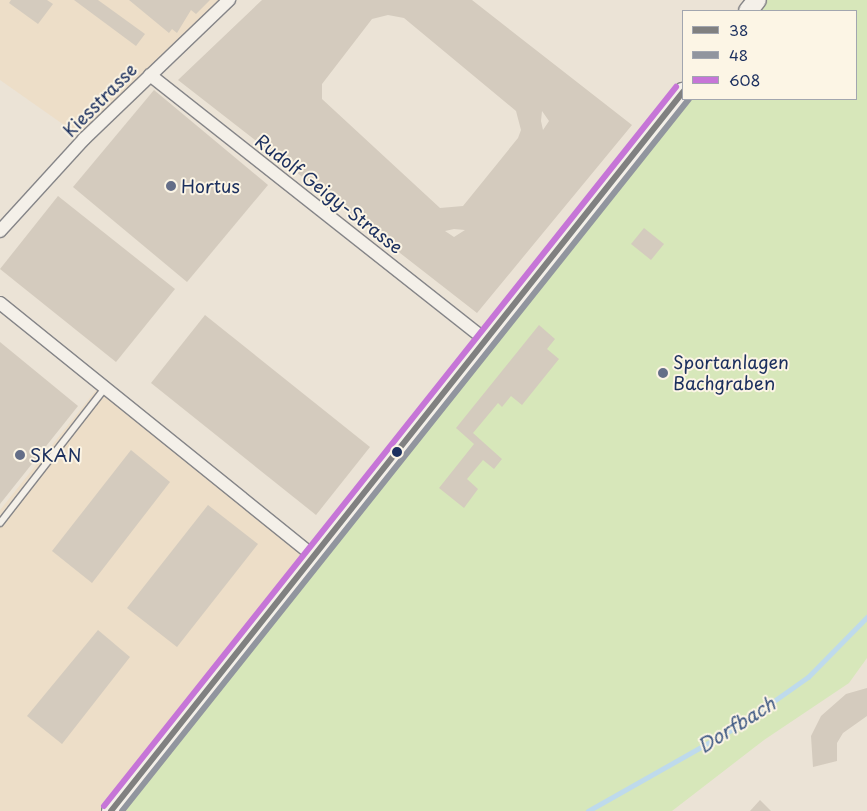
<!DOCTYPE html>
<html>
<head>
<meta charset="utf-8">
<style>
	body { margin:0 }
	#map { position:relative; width:867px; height:811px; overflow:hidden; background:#ebe3d6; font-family:"Playpen Sans",sans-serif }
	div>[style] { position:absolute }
	.built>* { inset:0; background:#eddec8 }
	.green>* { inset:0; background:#d7e7ba }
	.stream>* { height:4.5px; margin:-2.25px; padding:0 2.25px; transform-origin:2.25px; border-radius:2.25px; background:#bedaec }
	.building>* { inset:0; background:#d4cbbe }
	.roads { filter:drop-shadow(1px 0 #858588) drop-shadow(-1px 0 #858588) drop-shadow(0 1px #858588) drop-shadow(0 -1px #858588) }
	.lane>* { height:6px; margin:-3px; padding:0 3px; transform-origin:3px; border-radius:3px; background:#f4f0e9 }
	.street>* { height:12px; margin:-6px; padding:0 6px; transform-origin:6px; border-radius:6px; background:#f4f0e9 }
	.secondary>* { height:18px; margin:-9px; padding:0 9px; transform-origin:9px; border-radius:9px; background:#f4f0e9 }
	.bus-1>* { height:6px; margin:-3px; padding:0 3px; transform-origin:3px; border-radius:3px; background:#808080 }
	.bus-2>* { height:6px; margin:-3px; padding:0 3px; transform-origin:3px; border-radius:3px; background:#91959e }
	.bus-3>* { height:6px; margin:-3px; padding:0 3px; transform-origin:3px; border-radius:3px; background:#c675d7 }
	.dots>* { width:14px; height:14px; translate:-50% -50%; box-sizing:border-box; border:2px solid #fcf5e5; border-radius:50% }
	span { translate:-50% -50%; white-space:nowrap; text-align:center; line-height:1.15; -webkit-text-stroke:4px #fcf5e5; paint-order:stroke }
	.street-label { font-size:18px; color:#1b2f5e }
	.poi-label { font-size:18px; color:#1b2f5e }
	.left { translate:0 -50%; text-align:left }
	.water-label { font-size:19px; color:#3f5984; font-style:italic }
	.legend { position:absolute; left:682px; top:10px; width:175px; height:90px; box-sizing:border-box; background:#fcf5e5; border:1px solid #a2a6af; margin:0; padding:6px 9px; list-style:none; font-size:15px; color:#1b2f5e }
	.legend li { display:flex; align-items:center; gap:10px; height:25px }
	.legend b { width:25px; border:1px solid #a2a6af }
</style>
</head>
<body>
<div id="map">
	<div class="built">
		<i style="clip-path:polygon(0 0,229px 0,84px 139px,0 80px)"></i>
		<i style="clip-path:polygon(101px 384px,314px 556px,111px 811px,0 811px,0 510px)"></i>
	</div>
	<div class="green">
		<i style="clip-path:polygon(757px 0,867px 0,867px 658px,849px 683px,764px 740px,672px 811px,111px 811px,683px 99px,856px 99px,856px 11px,748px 11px)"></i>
	</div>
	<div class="stream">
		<i style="left:588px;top:811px;width:175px;rotate:-29.5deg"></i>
		<i style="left:740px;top:725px;width:83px;rotate:-35.2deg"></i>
		<i style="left:808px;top:677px;width:84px;rotate:-45.5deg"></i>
	</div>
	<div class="building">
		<i style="clip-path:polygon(11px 0,47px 0,53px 4px,38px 24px,9px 3px)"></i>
		<i style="clip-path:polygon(74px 0,98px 0,145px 34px,136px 46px)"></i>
		<i style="clip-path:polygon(129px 0,210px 0,196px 14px,191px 10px,177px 33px,172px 29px,169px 33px)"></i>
		<i style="clip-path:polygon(evenodd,262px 0,472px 0,632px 125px,477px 313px,178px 80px,262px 0,388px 15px,404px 18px,516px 111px,521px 130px,518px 138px,463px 206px,440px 208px,322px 99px,322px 84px,372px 19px,388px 15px,262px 0,542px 111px,549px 121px,543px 130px,541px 121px,542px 111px,262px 0,465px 230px,454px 237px,445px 231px,454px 229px,465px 230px)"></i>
		<i style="clip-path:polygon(154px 90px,268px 185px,187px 282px,73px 187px)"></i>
		<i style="clip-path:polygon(58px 196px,175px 289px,116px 362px,0 269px)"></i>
		<i style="clip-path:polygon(644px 228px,664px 244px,651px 260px,631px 244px)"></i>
		<i style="clip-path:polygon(205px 315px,370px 447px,316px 515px,151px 383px)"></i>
		<i style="clip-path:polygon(539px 325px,555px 339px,547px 349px,559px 359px,522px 405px,511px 396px,502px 407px,498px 403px,473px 433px,502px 459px,494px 469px,483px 460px,467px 479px,478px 489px,464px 508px,439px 488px,474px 444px,456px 428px)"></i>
		<i style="clip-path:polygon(0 342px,78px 406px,0 504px)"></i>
		<i style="clip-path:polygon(131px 450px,170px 482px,92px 583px,52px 551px)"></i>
		<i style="clip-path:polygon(208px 505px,258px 544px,177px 647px,127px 608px)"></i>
		<i style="clip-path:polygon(98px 630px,130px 657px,62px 744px,27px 716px)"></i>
		<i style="clip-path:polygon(867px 688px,867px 716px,843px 733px,837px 743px,837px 761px,813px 767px,811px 736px,821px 716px,846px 694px)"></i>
		<i style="clip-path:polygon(760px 800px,771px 811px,750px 811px)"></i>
	</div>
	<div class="roads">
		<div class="lane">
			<i style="left:0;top:523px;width:171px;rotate:-52.1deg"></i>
		</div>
		<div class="street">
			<i style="left:150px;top:75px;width:428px;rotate:38.3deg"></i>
			<i style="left:0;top:231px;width:125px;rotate:-47.6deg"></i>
			<i style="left:84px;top:139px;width:201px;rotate:-43.8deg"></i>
			<i style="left:0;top:303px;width:403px;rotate:38.9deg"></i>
		</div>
		<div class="secondary">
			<i style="left:748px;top:11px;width:14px;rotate:-51deg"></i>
			<i style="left:111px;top:811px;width:919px;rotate:-51.5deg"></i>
		</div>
	</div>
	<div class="bus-1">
		<i style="left:111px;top:811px;width:919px;rotate:-51.5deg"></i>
	</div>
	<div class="bus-2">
		<i style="left:122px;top:811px;width:910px;rotate:-51.47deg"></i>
	</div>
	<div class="bus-3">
		<i style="left:104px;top:806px;width:919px;rotate:-51.5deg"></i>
	</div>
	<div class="dots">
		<i style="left:171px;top:186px;background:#646e88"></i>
		<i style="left:663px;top:373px;background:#646e88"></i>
		<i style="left:397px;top:452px;background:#1b2f5e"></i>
		<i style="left:20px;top:455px;background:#646e88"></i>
	</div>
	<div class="street-label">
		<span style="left:100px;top:100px;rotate:-45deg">Kiesstrasse</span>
		<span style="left:329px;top:194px;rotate:38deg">Rudolf Geigy-Strasse</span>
	</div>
	<div class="poi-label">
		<span class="left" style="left:181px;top:186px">Hortus</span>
		<span class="left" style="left:673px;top:373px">Sportanlagen<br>Bachgraben</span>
		<span class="left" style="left:30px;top:455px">SKAN</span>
	</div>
	<div class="water-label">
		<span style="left:736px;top:725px;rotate:-32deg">Dorfbach</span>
	</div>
	<ul class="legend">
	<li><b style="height:6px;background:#808080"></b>38</li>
	<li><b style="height:6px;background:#91959e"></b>48</li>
	<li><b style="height:6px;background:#c675d7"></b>608</li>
	</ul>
</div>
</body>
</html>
